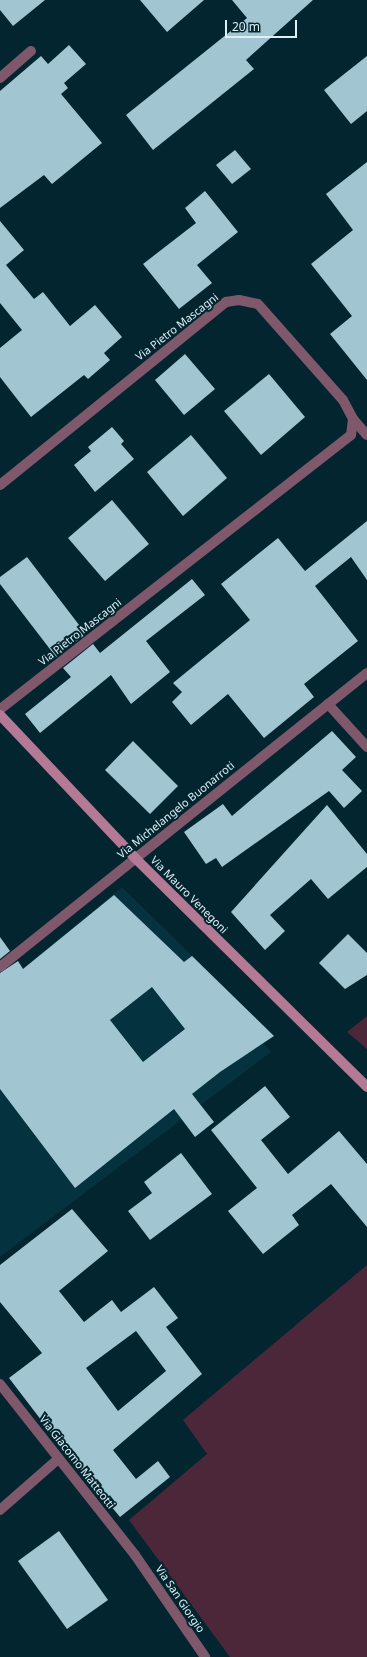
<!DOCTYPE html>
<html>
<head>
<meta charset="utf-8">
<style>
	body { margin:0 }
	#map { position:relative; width:367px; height:1657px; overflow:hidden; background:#03252f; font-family:"Noto Sans",sans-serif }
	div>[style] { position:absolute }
	.built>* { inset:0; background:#04323e }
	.green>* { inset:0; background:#4b2739 }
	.building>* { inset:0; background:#a1c5d1 }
	.minor>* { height:10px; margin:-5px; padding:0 5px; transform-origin:5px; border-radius:5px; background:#7f596b }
	.secondary>* { height:10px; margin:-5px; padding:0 5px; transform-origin:5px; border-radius:5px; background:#b47995 }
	span { translate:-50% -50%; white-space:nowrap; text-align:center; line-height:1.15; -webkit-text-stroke:4px #03252f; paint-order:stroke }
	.street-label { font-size:11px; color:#ddf0f6 }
	.scale { position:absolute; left:225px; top:20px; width:72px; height:18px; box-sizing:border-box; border:2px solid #ddf0f6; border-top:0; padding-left:5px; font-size:12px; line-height:14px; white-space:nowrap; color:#ddf0f6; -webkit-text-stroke:3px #03252f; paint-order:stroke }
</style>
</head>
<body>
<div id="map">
	<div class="built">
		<i style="clip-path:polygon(122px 887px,274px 1036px,263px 1043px,271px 1052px,0 1257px,0 987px)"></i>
	</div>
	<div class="green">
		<i style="clip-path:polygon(367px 1016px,367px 1049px,347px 1032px)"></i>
		<i style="clip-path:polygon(367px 1265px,367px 1657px,230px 1657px,129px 1520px,207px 1454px,183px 1420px)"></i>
	</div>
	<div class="building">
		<i style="clip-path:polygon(0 0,45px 0,13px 26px,0 10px)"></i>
		<i style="clip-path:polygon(140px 0,204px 0,167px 32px)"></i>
		<i style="clip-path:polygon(232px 0,313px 0,246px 60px,254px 69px,153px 150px,126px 115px,247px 18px)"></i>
		<i style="clip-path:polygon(69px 45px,86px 64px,64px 83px,68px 88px,61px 94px,102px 143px,52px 184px,44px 175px,0 208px,0 91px,41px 56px,48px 64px)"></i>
		<i style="clip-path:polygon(367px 56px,367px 111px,351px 124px,324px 90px)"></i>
		<i style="clip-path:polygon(235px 150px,251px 169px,232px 184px,216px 165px)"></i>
		<i style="clip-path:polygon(367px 162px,367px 380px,330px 334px,352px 316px,311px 264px,353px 230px,326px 194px)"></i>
		<i style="clip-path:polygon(205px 191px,238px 232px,197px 265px,212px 283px,179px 309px,143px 264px,196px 223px,185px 208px)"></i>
		<i style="clip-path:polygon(0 221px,24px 250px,6px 265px,34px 299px,43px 292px,70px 326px,95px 305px,122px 337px,104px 353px,110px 360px,88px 379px,84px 375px,31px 417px,0 377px,0 348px,22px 330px,0 303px)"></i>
		<i style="clip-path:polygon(185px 354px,215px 389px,184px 415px,155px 380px)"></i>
		<i style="clip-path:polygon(269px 374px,305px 417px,261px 455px,224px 411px)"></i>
		<i style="clip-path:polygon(112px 427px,124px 441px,121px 444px,134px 459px,95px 492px,74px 465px,91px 451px,88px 447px)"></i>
		<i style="clip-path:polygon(191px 435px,227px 478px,183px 516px,147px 472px)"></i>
		<i style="clip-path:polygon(112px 500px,149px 544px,105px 581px,68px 538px)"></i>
		<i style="clip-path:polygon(367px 521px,367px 580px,351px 557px,315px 586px,358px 641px,304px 684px,314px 697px,264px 738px,228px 694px,191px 725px,172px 702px,182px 692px,173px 683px,250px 620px,221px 584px,278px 538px,305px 571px)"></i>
		<i style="clip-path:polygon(27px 557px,86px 634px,56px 657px,0 584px,0 577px)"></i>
		<i style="clip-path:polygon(192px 579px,205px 595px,146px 641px,170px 672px,131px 704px,111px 675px,40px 733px,25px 714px,71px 677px,63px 668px,93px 644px,100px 653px)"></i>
		<i style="clip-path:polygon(332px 731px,356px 757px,342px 770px,362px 791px,344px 808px,329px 791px,222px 867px,216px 858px,206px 864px,184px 832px,223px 804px,232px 816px)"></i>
		<i style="clip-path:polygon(133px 741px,178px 786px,150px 814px,105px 770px)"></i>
		<i style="clip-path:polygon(327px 805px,367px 854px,367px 867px,328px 899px,311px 879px,270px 915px,285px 931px,265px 950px,231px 912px)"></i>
		<i style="clip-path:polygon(evenodd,114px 895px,184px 962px,192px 956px,274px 1036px,220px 1072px,192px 1094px,214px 1122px,195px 1137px,174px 1109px,75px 1188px,0 1089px,0 973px,18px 961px,23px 969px,114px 895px,152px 987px,185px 1029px,143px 1062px,110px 1020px,152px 987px)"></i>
		<i style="clip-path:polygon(348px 934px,367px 953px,367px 975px,345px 989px,319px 963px)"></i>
		<i style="clip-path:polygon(0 937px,10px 951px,0 959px)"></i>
		<i style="clip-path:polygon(265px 1086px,290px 1117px,261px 1140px,288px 1174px,339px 1131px,367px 1164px,367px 1227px,331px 1184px,292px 1215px,299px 1225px,263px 1254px,228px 1211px,257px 1188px,211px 1130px)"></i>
		<i style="clip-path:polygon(181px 1153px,212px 1194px,150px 1240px,128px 1211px,152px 1193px,144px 1182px)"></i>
		<i style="clip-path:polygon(evenodd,72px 1209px,108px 1251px,59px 1291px,84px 1322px,112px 1300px,121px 1312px,154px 1287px,178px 1318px,166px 1327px,202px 1374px,113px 1450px,136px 1479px,158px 1461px,170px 1477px,120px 1517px,61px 1446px,9px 1378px,42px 1353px,0 1302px,0 1265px,72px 1209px,136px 1331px,166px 1371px,118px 1411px,86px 1368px,136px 1331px)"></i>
		<i style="clip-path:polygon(59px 1531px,108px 1600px,67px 1629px,18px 1561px)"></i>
	</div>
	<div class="minor">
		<i style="left:0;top:78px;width:41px;rotate:-41.1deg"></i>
		<i style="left:353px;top:419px;width:21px;rotate:49deg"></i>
		<i style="left:0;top:485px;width:291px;rotate:-39deg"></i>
		<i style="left:226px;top:302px;width:13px;rotate:-9deg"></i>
		<i style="left:239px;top:300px;width:19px;rotate:12deg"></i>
		<i style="left:258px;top:304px;width:128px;rotate:48.5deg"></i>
		<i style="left:343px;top:400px;width:21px;rotate:62deg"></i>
		<i style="left:353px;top:419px;width:16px;rotate:97deg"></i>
		<i style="left:351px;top:435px;width:445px;rotate:142deg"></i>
		<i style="left:328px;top:704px;width:58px;rotate:47.8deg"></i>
		<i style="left:0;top:967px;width:470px;rotate:-38.7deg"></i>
		<i style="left:0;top:1384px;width:218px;rotate:51.7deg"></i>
		<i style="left:135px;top:1555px;width:124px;rotate:55.5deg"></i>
		<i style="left:0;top:1510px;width:77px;rotate:-41.3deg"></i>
	</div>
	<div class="secondary">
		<i style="left:0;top:715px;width:197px;rotate:46.6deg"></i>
		<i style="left:135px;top:858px;width:326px;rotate:44.6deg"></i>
	</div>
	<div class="street-label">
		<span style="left:177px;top:327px;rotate:-38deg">Via Pietro Mascagni</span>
		<span style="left:80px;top:632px;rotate:-38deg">Via Pietro Mascagni</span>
		<span style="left:176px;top:810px;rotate:-39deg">Via Michelangelo Buonarroti</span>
		<span style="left:189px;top:895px;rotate:45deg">Via Mauro Venegoni</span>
		<span style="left:77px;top:1462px;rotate:52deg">Via Giacomo Matteotti</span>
		<span style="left:180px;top:1599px;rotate:56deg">Via San Giorgio</span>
	</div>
	<div class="scale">20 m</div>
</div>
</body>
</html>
